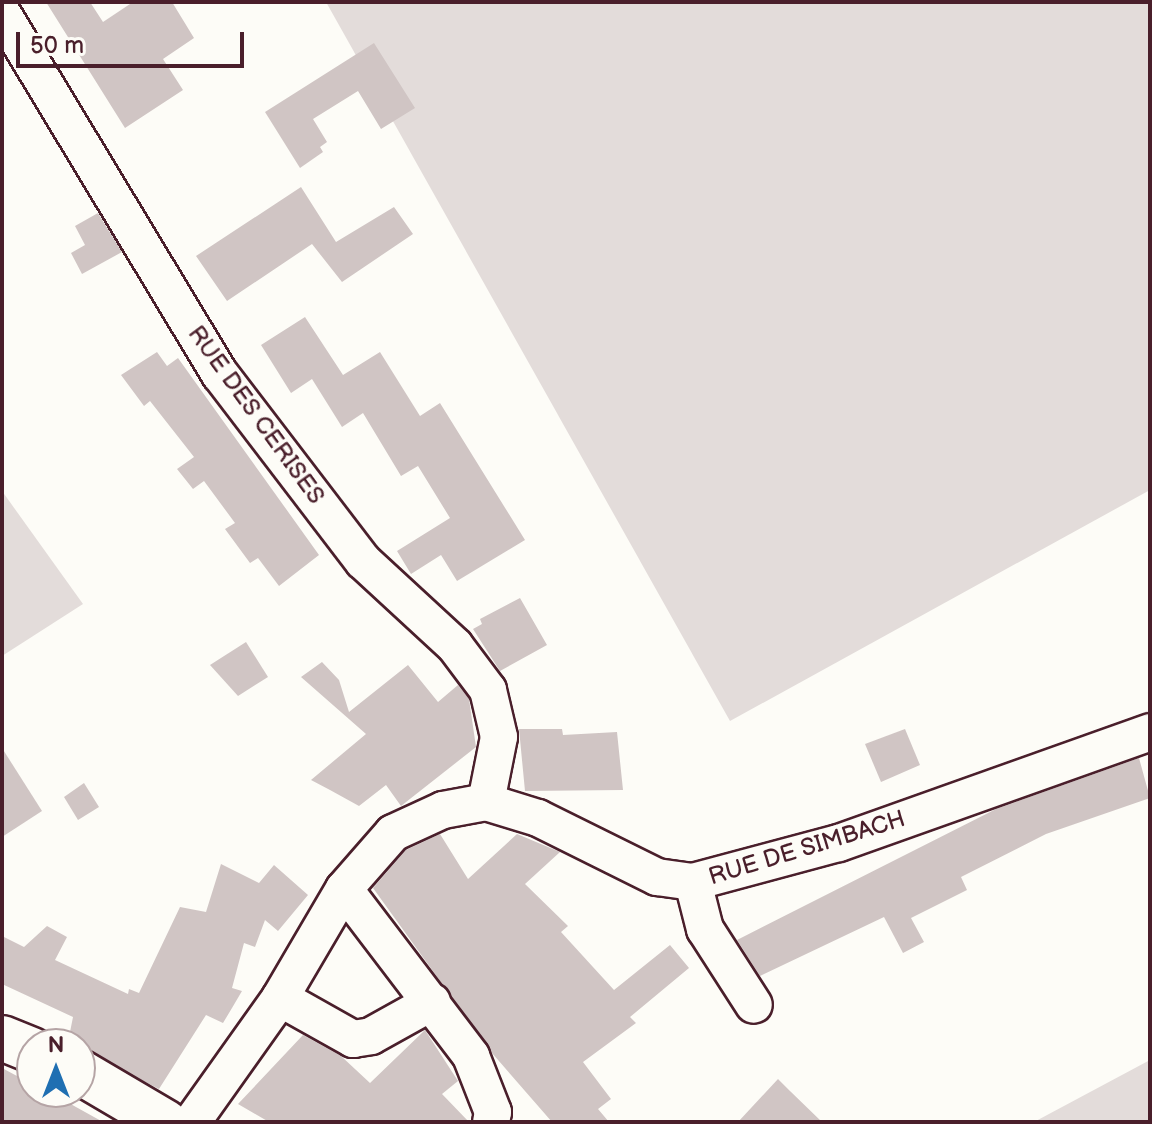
<!DOCTYPE html>
<html>
<head>
<meta charset="utf-8">
<style>
	body { margin:0 }
	#map { position:relative; width:1152px; height:1124px; overflow:hidden; background:#fdfcf7; font-family:"Balsamiq Sans",sans-serif }
	div>[style] { position:absolute }
	.green>* { inset:0; background:#e3dcda }
	.building>* { inset:0; background:#d0c5c4 }
	.roads { filter:drop-shadow(2px 0 #4a1f2b) drop-shadow(-2px 0 #4a1f2b) drop-shadow(0 2px #4a1f2b) drop-shadow(0 -2px #4a1f2b) }
	.minor>* { height:36px; margin:-18px; padding:0 18px; transform-origin:18px; border-radius:18px; background:#fdfcf7 }
	.major>* { height:44px; margin:-22px; padding:0 22px; transform-origin:22px; border-radius:22px; background:#fdfcf7 }
	span { translate:-50% -50%; white-space:nowrap; text-align:center; line-height:1.15; -webkit-text-stroke:6px #fdfcf7; paint-order:stroke }
	.street-label { font-size:24px; color:#4a1f2b }
	.frame { position:absolute; inset:0; border:4px solid #4a1f2b; pointer-events:none }
	.north { position:absolute; left:16px; top:1028px; width:80px; height:80px; box-sizing:border-box; background:#fdfcf7; border:2px solid #b5a4a5; border-radius:50%; rotate:0deg; font-size:22px; font-weight:700; line-height:32px; text-align:center; color:#4a1f2b }
	.north::after { content:''; display:block; margin:auto; width:28px; height:36px; background:#1f6fb2; clip-path:polygon(50% 0,100% 100%,50% 72%,0 100%) }
	.scale { position:absolute; left:16px; top:32px; width:228px; height:36px; box-sizing:border-box; border:4px solid #4a1f2b; border-top:0; padding-left:10px; font-size:24px; line-height:28px; white-space:nowrap; color:#4a1f2b; -webkit-text-stroke:6px #fdfcf7; paint-order:stroke }
</style>
</head>
<body>
<div id="map">
	<div class="green">
		<i style="clip-path:polygon(326px 2px,1150px 2px,1150px 490px,730px 721px)"></i>
		<i style="clip-path:polygon(2px 491px,83px 604px,2px 656px)"></i>
		<i style="clip-path:polygon(1150px 1060px,1150px 1122px,1034px 1122px)"></i>
	</div>
	<div class="building">
		<i style="clip-path:polygon(46px 2px,90px 2px,103px 22px,133px 2px,172px 2px,194px 38px,163px 59px,183px 90px,125px 128px)"></i>
		<i style="clip-path:polygon(374px 43px,415px 108px,381px 129px,358px 91px,313px 119px,327px 142px,320px 147px,323px 152px,300px 168px,265px 112px)"></i>
		<i style="clip-path:polygon(301px 187px,336px 242px,394px 207px,413px 234px,342px 282px,312px 244px,227px 301px,196px 256px)"></i>
		<i style="clip-path:polygon(98px 213px,122px 252px,82px 274px,71px 253px,85px 245px,75px 226px)"></i>
		<i style="clip-path:polygon(305px 317px,343px 375px,380px 352px,420px 416px,440px 403px,525px 540px,457px 581px,441px 555px,411px 574px,397px 551px,450px 518px,418px 466px,401px 476px,363px 413px,342px 427px,312px 379px,291px 393px,261px 345px)"></i>
		<i style="clip-path:polygon(157px 352px,167px 366px,178px 358px,319px 555px,279px 586px,258px 558px,250px 563px,225px 529px,235px 523px,204px 481px,193px 489px,177px 469px,194px 457px,150px 401px,144px 406px,121px 375px)"></i>
		<i style="clip-path:polygon(520px 598px,547px 645px,500px 671px,473px 629px,482px 624px,480px 619px)"></i>
		<i style="clip-path:polygon(246px 642px,268px 677px,238px 696px,210px 665px)"></i>
		<i style="clip-path:polygon(322px 662px,339px 680px,349px 712px,408px 665px,438px 702px,458px 685px,469px 699px,476px 747px,401px 806px,386px 785px,359px 806px,330px 790px,311px 780px,366px 734px,301px 677px)"></i>
		<i style="clip-path:polygon(519px 729px,562px 729px,563px 735px,617px 732px,623px 790px,525px 791px)"></i>
		<i style="clip-path:polygon(905px 729px,920px 765px,881px 782px,865px 744px)"></i>
		<i style="clip-path:polygon(2px 748px,42px 811px,2px 837px)"></i>
		<i style="clip-path:polygon(1139px 758px,1150px 798px,1046px 834px,961px 877px,967px 890px,911px 918px,924px 942px,903px 953px,884px 917px,760px 976px,737px 940px,996px 809px)"></i>
		<i style="clip-path:polygon(84px 783px,99px 807px,78px 820px,64px 797px)"></i>
		<i style="clip-path:polygon(440px 834px,468px 879px,517px 834px,560px 852px,525px 884px,568px 926px,561px 932px,614px 990px,670px 945px,689px 968px,630px 1017px,636px 1023px,583px 1062px,611px 1099px,598px 1109px,609px 1122px,552px 1122px,492px 1053px,373px 888px,406px 850px)"></i>
		<i style="clip-path:polygon(221px 864px,259px 883px,274px 865px,308px 895px,278px 931px,265px 920px,255px 947px,244px 943px,232px 988px,242px 991px,232px 1008px,223px 1023px,206px 1015px,159px 1089px,68px 1042px,73px 1017px,2px 984px,2px 936px,24px 947px,47px 926px,67px 937px,55px 960px,128px 994px,129px 989px,139px 993px,180px 907px,206px 912px)"></i>
		<i style="clip-path:polygon(425px 1030px,458px 1081px,442px 1094px,469px 1122px,269px 1122px,238px 1104px,303px 1035px,341px 1056px,370px 1083px)"></i>
		<i style="clip-path:polygon(2px 1068px,32px 1084px,32px 1092px,49px 1092px,103px 1122px,2px 1122px)"></i>
		<i style="clip-path:polygon(778px 1079px,790px 1091px,822px 1122px,738px 1122px)"></i>
	</div>
	<div class="roads">
		<div class="minor">
			<i style="left:2px;top:13px;width:422px;rotate:58.9deg"></i>
			<i style="left:220px;top:374px;width:235px;rotate:52.6deg"></i>
			<i style="left:363px;top:561px;width:125px;rotate:42.7deg"></i>
			<i style="left:455px;top:646px;width:55px;rotate:53.1deg"></i>
			<i style="left:488px;top:690px;width:48px;rotate:76.8deg"></i>
			<i style="left:499px;top:737px;width:66px;rotate:101.3deg"></i>
			<i style="left:693px;top:882px;width:49px;rotate:75.7deg"></i>
			<i style="left:705px;top:929px;width:90px;rotate:57.2deg"></i>
			<i style="left:344px;top:889px;width:210px;rotate:52.7deg"></i>
			<i style="left:471px;top:1056px;width:60px;rotate:68.6deg"></i>
			<i style="left:493px;top:1112px;width:10px;rotate:101deg"></i>
			<i style="left:280px;top:998px;width:84px;rotate:29.3deg"></i>
			<i style="left:353px;top:1039px;width:18px;rotate:-9deg"></i>
			<i style="left:371px;top:1036px;width:70px;rotate:-29.1deg"></i>
			<i style="left:192px;top:1122px;width:152px;rotate:-54.6deg"></i>
			<i style="left:280px;top:998px;width:126px;rotate:-59.6deg"></i>
			<i style="left:344px;top:889px;width:74px;rotate:-48.8deg"></i>
			<i style="left:393px;top:833px;width:55px;rotate:-24.7deg"></i>
			<i style="left:443px;top:810px;width:44px;rotate:-10.5deg"></i>
			<i style="left:486px;top:802px;width:54px;rotate:17.1deg"></i>
			<i style="left:538px;top:818px;width:133px;rotate:26.4deg"></i>
			<i style="left:657px;top:877px;width:36px;rotate:8deg"></i>
			<i style="left:693px;top:882px;width:151px;rotate:-15deg"></i>
			<i style="left:839px;top:843px;width:330px;rotate:-19.6deg"></i>
		</div>
		<div class="major">
			<i style="left:2px;top:1038px;width:32px;rotate:22deg"></i>
			<i style="left:80px;top:1072px;width:99px;rotate:30.5deg"></i>
		</div>
	</div>
	<div class="street-label">
		<span style="left:256px;top:415px;rotate:54deg">RUE DES CERISES</span>
		<span style="left:807px;top:848px;rotate:-17deg">RUE DE SIMBACH</span>
	</div>
	<div class="frame"></div>
	<div class="north">N</div>
	<div class="scale">50 m</div>
</div>
</body>
</html>
